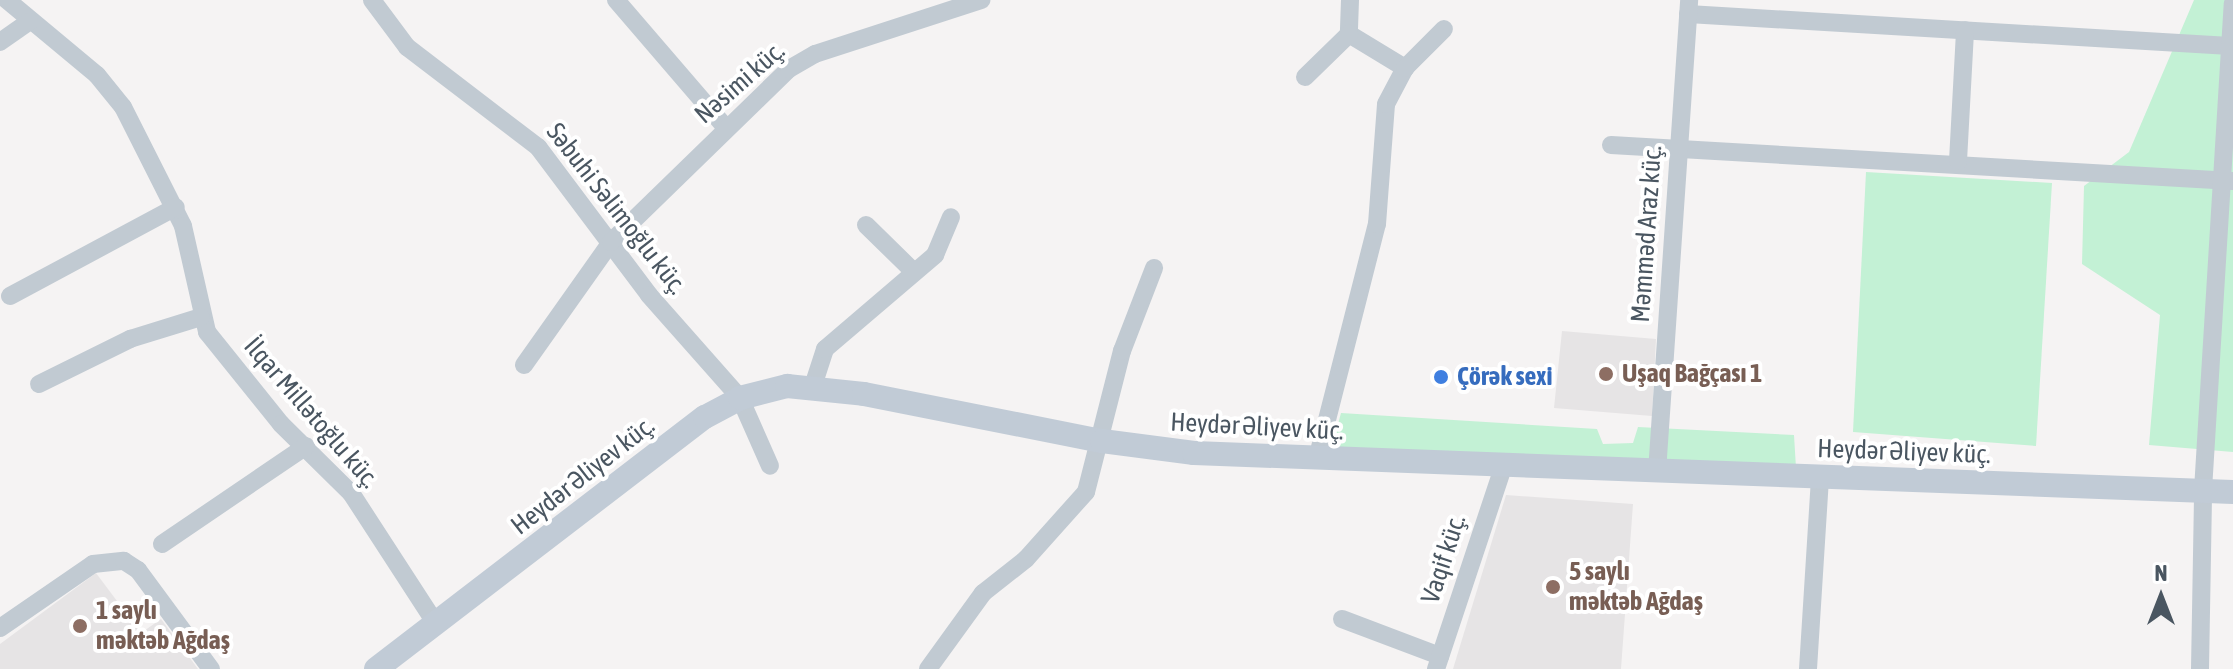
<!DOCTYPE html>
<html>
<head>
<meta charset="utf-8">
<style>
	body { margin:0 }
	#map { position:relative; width:2233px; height:669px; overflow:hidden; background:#f5f3f3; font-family:"Asap Condensed",sans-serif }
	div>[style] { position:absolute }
	.education>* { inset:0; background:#e6e4e5 }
	.green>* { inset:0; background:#c3f1d5 }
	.minor>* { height:18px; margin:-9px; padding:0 9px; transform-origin:9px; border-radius:9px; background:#c1cad2 }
	.secondary>* { height:24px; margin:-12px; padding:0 12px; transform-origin:12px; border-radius:12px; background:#c1cbd6 }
	.dots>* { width:22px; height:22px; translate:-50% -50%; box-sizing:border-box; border:4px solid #fff; border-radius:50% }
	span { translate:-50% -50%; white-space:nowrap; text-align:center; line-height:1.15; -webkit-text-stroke:8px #fff; paint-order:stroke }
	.street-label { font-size:26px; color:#4a5661 }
	.education-label { font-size:26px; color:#785e54; font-weight:700 }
	.left { translate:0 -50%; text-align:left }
	.shop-label { font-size:26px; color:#366cbe; font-weight:700 }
	.north { position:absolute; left:2121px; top:557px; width:80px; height:80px; -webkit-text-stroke:6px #fff; paint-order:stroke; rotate:0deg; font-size:22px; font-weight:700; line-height:32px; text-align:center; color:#4a5661 }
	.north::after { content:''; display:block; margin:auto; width:28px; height:36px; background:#4a5661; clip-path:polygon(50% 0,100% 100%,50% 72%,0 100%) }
</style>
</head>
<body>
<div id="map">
	<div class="education">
		<i style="clip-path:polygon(1562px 331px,1656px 339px,1652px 416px,1554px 408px)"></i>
		<i style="clip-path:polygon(1506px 495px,1633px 504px,1621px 669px,1453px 669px)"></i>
		<i style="clip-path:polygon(96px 573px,141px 633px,161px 619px,198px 669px,0 669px,0 644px)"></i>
	</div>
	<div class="green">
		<i style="clip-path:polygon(2194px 0,2233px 0,2233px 452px,2149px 445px,2160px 315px,2082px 264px,2084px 186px,2129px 152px)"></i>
		<i style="clip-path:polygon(1866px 172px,2052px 183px,2036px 446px,1853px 432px)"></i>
		<i style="clip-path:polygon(1341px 413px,1597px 429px,1603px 444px,1633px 443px,1638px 427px,1794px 435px,1796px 468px,1331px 450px)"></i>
	</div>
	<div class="minor">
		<i style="left:7px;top:0;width:117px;rotate:39.8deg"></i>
		<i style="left:97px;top:75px;width:41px;rotate:50.9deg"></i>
		<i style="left:123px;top:107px;width:133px;rotate:63.2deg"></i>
		<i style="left:183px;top:226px;width:109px;rotate:77.2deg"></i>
		<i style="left:207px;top:332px;width:118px;rotate:51.2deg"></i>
		<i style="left:281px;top:424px;width:98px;rotate:44.6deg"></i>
		<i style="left:351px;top:493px;width:156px;rotate:57deg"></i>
		<i style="left:372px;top:0;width:59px;rotate:53.3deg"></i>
		<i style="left:407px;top:47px;width:165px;rotate:37.4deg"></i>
		<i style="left:538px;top:147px;width:185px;rotate:53.1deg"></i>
		<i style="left:649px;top:295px;width:137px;rotate:48.5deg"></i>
		<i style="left:740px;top:398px;width:74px;rotate:66.2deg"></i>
		<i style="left:616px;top:0;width:169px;rotate:49.3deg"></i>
		<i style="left:1350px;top:0;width:34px;rotate:92deg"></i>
		<i style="left:1349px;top:34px;width:66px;rotate:31.3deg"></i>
		<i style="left:1688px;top:14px;width:543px;rotate:3.38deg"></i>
		<i style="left:0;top:42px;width:35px;rotate:-35deg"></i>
		<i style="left:1305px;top:77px;width:62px;rotate:-44.3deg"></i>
		<i style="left:1611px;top:145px;width:622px;rotate:3.32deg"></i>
		<i style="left:1958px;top:161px;width:131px;rotate:-86.9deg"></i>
		<i style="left:866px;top:225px;width:67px;rotate:44.4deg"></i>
		<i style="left:10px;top:296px;width:188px;rotate:-28.2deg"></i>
		<i style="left:524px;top:365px;width:151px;rotate:-54.7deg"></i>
		<i style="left:611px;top:242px;width:248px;rotate:-44.2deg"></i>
		<i style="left:789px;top:69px;width:30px;rotate:-30deg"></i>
		<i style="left:815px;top:54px;width:175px;rotate:-18deg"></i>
		<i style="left:39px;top:384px;width:102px;rotate:-26.3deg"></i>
		<i style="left:130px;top:339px;width:74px;rotate:-17.2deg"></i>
		<i style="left:813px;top:386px;width:39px;rotate:-72deg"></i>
		<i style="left:825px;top:349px;width:145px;rotate:-40.5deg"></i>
		<i style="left:935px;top:255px;width:41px;rotate:-67.2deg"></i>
		<i style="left:1317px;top:459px;width:243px;rotate:-75.7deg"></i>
		<i style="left:1377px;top:224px;width:120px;rotate:-85.7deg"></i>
		<i style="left:1386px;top:104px;width:41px;rotate:-62.2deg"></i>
		<i style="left:1405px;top:68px;width:55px;rotate:-45deg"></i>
		<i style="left:1657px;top:472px;width:473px;rotate:-86.1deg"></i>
		<i style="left:162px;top:544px;width:174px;rotate:-34.2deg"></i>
		<i style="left:1342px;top:619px;width:105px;rotate:20.7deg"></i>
		<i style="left:0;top:628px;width:113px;rotate:-34.5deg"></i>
		<i style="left:93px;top:564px;width:31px;rotate:-6deg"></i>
		<i style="left:124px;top:561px;width:17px;rotate:33deg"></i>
		<i style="left:138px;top:570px;width:123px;rotate:53.6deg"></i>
		<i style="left:928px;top:669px;width:94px;rotate:-54.1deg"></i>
		<i style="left:983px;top:593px;width:55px;rotate:-38.3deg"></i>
		<i style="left:1026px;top:559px;width:90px;rotate:-48.2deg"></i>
		<i style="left:1086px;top:492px;width:146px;rotate:-75.7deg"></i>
		<i style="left:1122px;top:351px;width:89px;rotate:-68.9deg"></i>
		<i style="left:1436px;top:669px;width:215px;rotate:-71.6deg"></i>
		<i style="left:1808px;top:669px;width:192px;rotate:-86.4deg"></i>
		<i style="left:2200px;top:669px;width:179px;rotate:-89deg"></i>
		<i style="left:2203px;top:490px;width:487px;rotate:-86.5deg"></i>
	</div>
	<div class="secondary">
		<i style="left:376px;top:669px;width:414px;rotate:-37.5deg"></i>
		<i style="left:705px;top:417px;width:40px;rotate:-28deg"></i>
		<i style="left:740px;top:398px;width:49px;rotate:-14.3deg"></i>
		<i style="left:787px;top:386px;width:77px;rotate:5.9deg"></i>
		<i style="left:864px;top:394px;width:243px;rotate:11.2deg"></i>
		<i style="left:1102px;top:441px;width:93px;rotate:7.4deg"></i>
		<i style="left:1194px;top:453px;width:1040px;rotate:2.15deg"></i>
	</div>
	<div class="dots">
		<i style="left:1606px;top:374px;background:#8d6e63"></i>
		<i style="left:1441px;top:377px;background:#3f7fe0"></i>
		<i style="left:1553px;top:587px;background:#8d6e63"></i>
		<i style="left:80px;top:626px;background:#8d6e63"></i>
	</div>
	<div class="street-label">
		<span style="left:740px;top:83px;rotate:-41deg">Nəsimi küç.</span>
		<span style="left:616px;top:209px;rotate:52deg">Səbuhi Səlimoğlu küç.</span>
		<span style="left:1647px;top:234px;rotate:-86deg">Məmməd Araz küç.</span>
		<span style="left:311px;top:413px;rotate:49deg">İlqar Millətoğlu küç.</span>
		<span style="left:1257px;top:427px;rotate:3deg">Heydər Əliyev küç.</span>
		<span style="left:1904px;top:452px;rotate:2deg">Heydər Əliyev küç.</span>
		<span style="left:583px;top:476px;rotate:-38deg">Heydər Əliyev küç.</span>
		<span style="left:1444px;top:559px;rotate:-72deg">Vaqif küç.</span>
	</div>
	<div class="education-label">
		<span class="left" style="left:1622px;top:374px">Uşaq Bağçası 1</span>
		<span class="left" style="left:1569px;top:587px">5 saylı<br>məktəb Ağdaş</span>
		<span class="left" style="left:96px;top:626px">1 saylı<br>məktəb Ağdaş</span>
	</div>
	<div class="shop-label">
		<span class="left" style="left:1457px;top:377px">Çörək sexi</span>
	</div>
	<div class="north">N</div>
</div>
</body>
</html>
